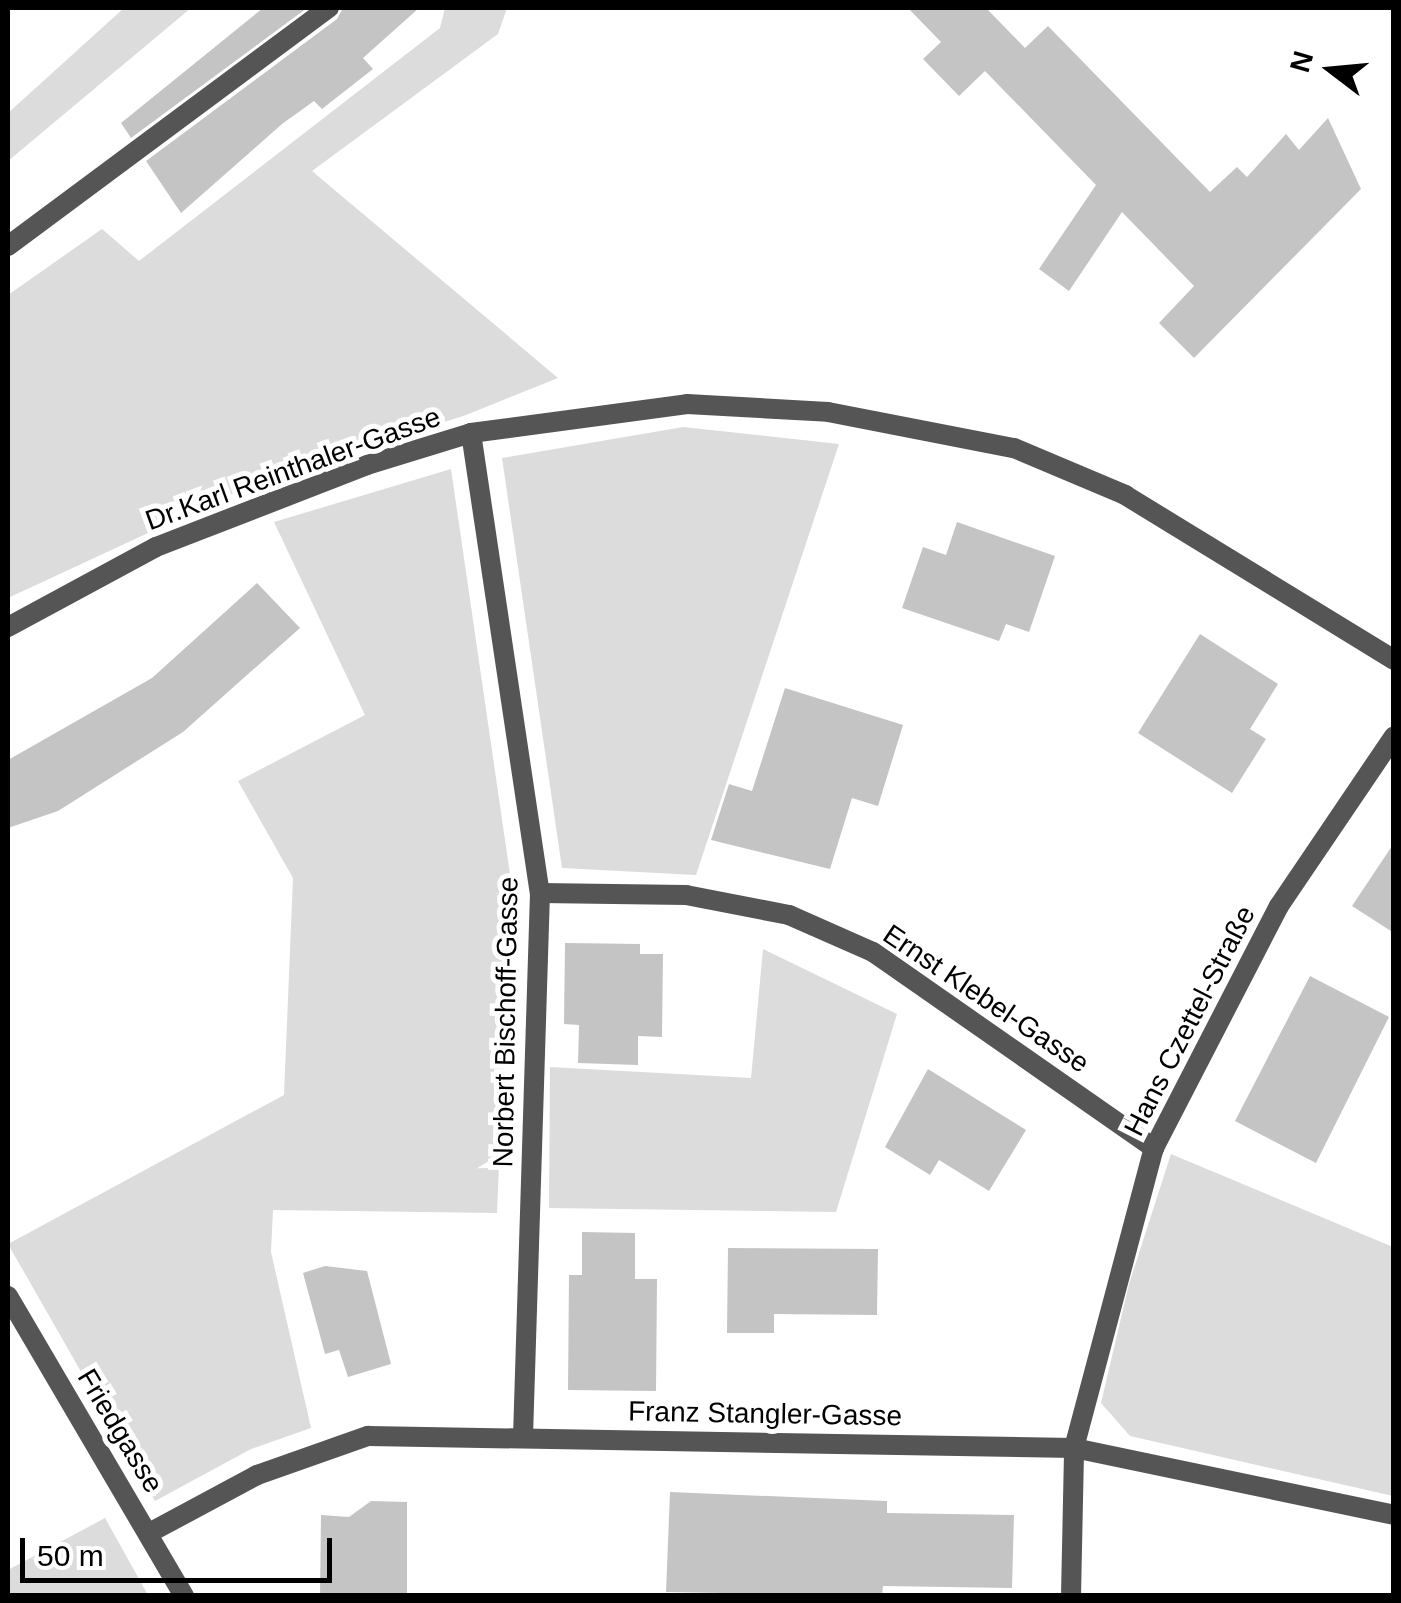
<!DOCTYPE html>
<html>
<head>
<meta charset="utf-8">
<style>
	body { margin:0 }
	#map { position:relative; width:1401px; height:1603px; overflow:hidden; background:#fff; font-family:Helvetica,sans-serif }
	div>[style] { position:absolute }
	.green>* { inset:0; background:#dcdcdc }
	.building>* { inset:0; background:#c4c4c4 }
	.street>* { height:20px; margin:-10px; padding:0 10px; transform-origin:10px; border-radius:10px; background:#555 }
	span { translate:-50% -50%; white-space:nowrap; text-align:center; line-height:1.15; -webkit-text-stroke:10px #fff; paint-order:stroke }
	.street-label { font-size:28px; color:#000 }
	.frame { position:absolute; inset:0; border:10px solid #000; pointer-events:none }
	.north { position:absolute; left:1281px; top:20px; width:100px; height:100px; -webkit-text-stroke:8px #fff; paint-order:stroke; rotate:286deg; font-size:28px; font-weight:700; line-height:40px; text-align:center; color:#000 }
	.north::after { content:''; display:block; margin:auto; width:35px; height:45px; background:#000; clip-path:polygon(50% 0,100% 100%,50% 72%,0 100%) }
	.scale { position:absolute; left:20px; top:1538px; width:312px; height:45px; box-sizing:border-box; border:5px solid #000; border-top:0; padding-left:12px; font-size:30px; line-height:35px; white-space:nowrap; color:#000; -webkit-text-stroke:8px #fff; paint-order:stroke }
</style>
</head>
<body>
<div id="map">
	<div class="green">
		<i style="clip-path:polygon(124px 8px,191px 8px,8px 161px,8px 113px)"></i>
		<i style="clip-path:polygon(445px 8px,507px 8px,498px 34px,312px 171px,558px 378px,466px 415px,258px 482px,8px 598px,8px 295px,102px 229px,139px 261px,440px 28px)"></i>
		<i style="clip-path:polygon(683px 427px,839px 444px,696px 875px,562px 868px,502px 458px)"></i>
		<i style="clip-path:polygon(451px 469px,511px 881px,497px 1213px,273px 1210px,271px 1252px,311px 1428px,251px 1449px,155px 1501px,8px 1244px,284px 1095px,293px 878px,238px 781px,365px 715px,274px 522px)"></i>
		<i style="clip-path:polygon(763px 949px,897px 1014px,836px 1212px,549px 1208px,550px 1067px,751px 1078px)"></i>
		<i style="clip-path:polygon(1171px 1154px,1393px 1247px,1393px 1496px,1130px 1436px,1101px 1403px,1129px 1284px)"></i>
		<i style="clip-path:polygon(105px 1518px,148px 1595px,8px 1595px,8px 1570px)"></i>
	</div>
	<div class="building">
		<i style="clip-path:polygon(263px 8px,307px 8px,131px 138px,121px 123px)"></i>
		<i style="clip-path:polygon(343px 8px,419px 8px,363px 58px,373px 69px,322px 109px,314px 101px,282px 124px,181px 213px,146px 161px,337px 19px)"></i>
		<i style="clip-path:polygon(908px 8px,986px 8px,1025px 48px,1048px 26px,1210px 192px,1237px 167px,1247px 177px,1286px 134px,1299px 150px,1328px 118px,1361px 189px,1194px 358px,1159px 323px,1194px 286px,1122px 212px,1069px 291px,1039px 269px,1096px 185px,985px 71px,959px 96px,923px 59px,941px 42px)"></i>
		<i style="clip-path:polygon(957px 522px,1055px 556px,1029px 632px,1006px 624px,999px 641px,902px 608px,923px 547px,946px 555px)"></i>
		<i style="clip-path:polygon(257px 583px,300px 628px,183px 732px,58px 811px,8px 828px,8px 760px,152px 678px)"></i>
		<i style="clip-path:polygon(1200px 634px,1278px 684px,1250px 729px,1266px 739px,1232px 793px,1138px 733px)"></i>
		<i style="clip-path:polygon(785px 688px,903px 725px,878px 806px,852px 798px,830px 869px,711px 840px,729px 784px,752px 791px)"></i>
		<i style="clip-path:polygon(1394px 843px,1394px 933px,1352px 906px)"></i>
		<i style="clip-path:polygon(565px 943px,640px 944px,640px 954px,663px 954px,662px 1037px,638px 1036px,638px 1065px,578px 1063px,579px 1025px,564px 1024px)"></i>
		<i style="clip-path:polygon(1310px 976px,1389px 1017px,1316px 1163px,1235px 1121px)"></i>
		<i style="clip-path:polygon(928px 1069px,1026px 1130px,989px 1191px,939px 1160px,930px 1175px,885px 1147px)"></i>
		<i style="clip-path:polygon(582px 1232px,635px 1233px,635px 1279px,657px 1279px,656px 1391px,568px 1390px,569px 1275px,582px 1275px)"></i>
		<i style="clip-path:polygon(728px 1248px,878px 1249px,877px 1315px,774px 1314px,774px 1333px,727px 1333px)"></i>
		<i style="clip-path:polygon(325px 1266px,367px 1271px,391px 1364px,348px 1377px,339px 1350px,325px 1354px,303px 1273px)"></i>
		<i style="clip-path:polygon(670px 1492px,887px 1501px,887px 1513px,1014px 1515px,1012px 1588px,883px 1586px,882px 1596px,666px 1592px)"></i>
		<i style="clip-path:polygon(371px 1501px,407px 1502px,407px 1596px,320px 1596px,321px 1515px,349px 1517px)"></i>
	</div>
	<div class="street">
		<i style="left:8px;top:246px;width:400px;rotate:-36.6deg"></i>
		<i style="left:471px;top:433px;width:465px;rotate:81.5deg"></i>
		<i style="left:540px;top:893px;width:543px;rotate:91.79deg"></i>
		<i style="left:8px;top:627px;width:168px;rotate:-28.4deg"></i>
		<i style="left:156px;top:547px;width:226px;rotate:-21.2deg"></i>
		<i style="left:367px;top:465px;width:109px;rotate:-17.1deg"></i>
		<i style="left:471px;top:433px;width:218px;rotate:-7.6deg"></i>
		<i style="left:687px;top:404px;width:141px;rotate:3.2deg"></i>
		<i style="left:828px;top:412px;width:189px;rotate:11deg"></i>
		<i style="left:1014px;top:448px;width:121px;rotate:22.9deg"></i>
		<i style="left:1125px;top:495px;width:316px;rotate:31.5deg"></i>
		<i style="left:540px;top:893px;width:146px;rotate:0.8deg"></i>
		<i style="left:686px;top:895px;width:105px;rotate:11deg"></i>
		<i style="left:789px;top:915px;width:92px;rotate:23.8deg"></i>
		<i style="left:873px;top:952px;width:343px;rotate:34.9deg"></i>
		<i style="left:8px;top:1296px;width:348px;rotate:59.6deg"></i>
		<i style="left:149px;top:1533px;width:123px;rotate:-28.2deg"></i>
		<i style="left:257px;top:1475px;width:118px;rotate:-19.4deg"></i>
		<i style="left:368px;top:1436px;width:706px;rotate:0.97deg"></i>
		<i style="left:1074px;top:1448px;width:327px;rotate:11.8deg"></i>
		<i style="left:1071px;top:1596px;width:148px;rotate:-88.8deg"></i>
		<i style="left:1074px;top:1448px;width:310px;rotate:-75.1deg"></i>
		<i style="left:1154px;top:1148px;width:272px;rotate:-62.7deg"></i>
		<i style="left:1279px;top:906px;width:205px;rotate:-55.9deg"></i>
	</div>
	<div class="street-label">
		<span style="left:293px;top:469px;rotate:-20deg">Dr.Karl Reinthaler-Gasse</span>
		<span style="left:986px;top:999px;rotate:34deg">Ernst Klebel-Gasse</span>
		<span style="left:1190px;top:1021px;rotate:-63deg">Hans Czettel-Straße</span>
		<span style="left:506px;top:1022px;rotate:-89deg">Norbert Bischoff-Gasse</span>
		<span style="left:765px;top:1414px;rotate:1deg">Franz Stangler-Gasse</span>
		<span style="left:120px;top:1431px;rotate:59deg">Friedgasse</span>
	</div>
	<div class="frame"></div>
	<div class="north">N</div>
	<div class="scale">50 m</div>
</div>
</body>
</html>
